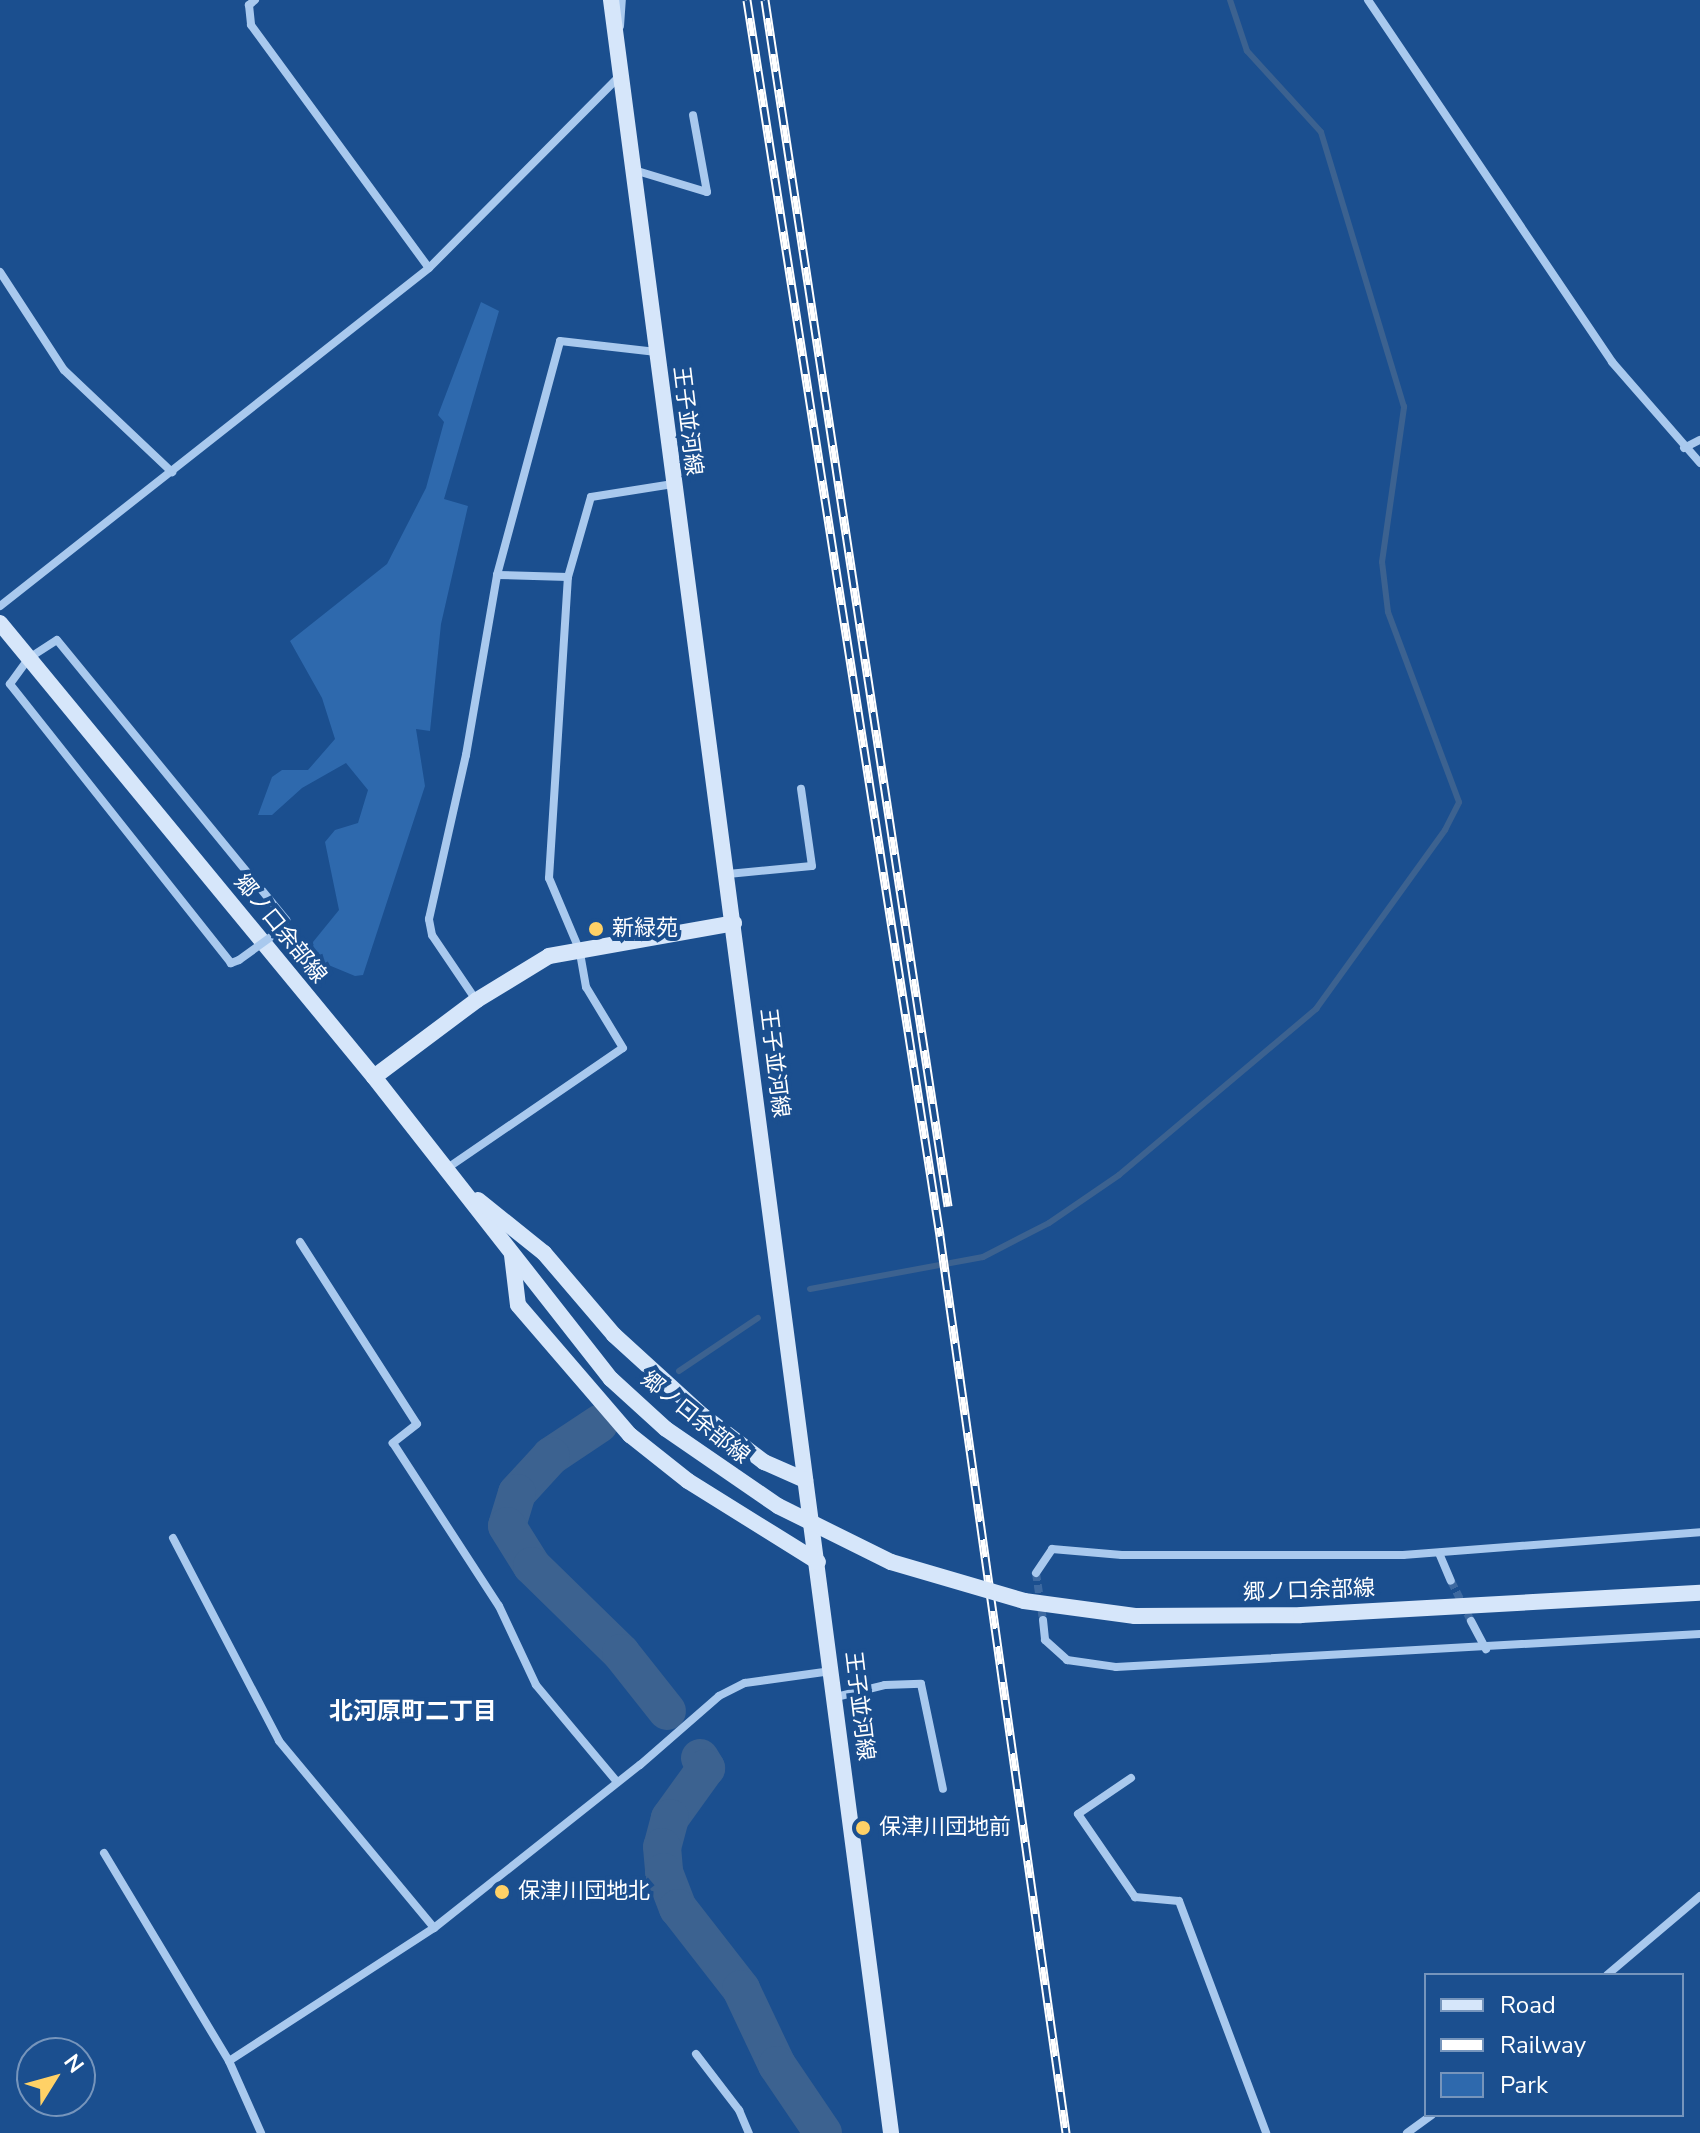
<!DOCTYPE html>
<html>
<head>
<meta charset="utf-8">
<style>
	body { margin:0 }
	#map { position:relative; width:1700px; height:2133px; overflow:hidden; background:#1b4f8f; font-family:"Nunito Sans","Noto Sans JP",sans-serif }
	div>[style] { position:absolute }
	.green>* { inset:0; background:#2e69ad }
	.stream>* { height:6px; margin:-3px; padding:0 3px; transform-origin:3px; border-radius:3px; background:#3c6290 }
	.river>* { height:38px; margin:-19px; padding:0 19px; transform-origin:19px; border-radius:19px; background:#3c6290 }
	.street-tunnel>* { height:8px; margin-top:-4px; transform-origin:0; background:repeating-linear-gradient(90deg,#3d69a0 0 8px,transparent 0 12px) }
	.street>* { height:8px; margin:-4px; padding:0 4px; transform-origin:4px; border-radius:4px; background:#a9c9ee }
	.secondary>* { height:16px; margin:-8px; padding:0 8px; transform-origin:8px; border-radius:8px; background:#d6e6fa }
	.rail>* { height:9px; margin-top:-4.5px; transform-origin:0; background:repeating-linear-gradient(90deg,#1b4f8f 0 18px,#fff 0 36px); box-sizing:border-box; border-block:2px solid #fff }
	.street-bridge>* { height:8px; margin:-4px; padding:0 4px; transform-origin:4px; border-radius:4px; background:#a9c9ee }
	.secondary-bridge>* { height:16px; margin:-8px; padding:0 8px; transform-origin:8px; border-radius:8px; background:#d6e6fa }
	.dots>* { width:22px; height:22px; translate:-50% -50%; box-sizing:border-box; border:4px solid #1b4f8f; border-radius:50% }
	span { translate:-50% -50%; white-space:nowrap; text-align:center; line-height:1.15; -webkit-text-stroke:8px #1b4f8f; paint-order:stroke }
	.street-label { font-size:22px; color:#fff }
	.poi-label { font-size:22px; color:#fff }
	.left { translate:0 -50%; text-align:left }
	.neighbourhood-label { font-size:24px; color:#fff; font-weight:700 }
	.legend { position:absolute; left:1424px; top:1973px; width:260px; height:144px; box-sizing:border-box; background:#1b4f8f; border:2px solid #7695bc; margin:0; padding:10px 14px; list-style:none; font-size:24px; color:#fff }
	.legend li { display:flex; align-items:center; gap:16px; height:40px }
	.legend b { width:40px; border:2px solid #7695bc }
	.north { position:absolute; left:16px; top:2037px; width:80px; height:80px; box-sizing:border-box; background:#1b4f8f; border:2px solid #7695bc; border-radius:50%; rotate:53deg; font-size:22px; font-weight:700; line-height:32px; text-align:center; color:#fff }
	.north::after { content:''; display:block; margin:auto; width:28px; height:36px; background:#ffd166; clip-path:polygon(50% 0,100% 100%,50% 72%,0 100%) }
</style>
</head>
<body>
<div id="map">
	<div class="green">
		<i style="clip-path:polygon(481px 302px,499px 311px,444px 499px,468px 506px,441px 624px,430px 731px,416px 729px,425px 786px,363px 975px,355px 976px,314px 959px,313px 942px,339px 910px,325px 842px,335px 830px,358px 823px,368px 790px,346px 763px,302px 788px,272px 815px,258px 815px,272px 777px,282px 770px,308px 770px,335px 739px,322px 698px,290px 641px,387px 564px,426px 488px,444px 422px,438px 415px)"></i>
	</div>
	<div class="stream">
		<i style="left:810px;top:1289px;width:176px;rotate:-10.5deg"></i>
		<i style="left:983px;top:1257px;width:74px;rotate:-27.3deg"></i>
		<i style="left:1049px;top:1223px;width:85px;rotate:-34.4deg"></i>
		<i style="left:1119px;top:1175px;width:258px;rotate:-40.1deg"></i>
		<i style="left:1316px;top:1009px;width:221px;rotate:-54.2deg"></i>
		<i style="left:1445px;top:830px;width:31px;rotate:-63deg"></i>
		<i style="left:1459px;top:802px;width:203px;rotate:-110.5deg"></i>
		<i style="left:1388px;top:612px;width:50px;rotate:-96.8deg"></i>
		<i style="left:1382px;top:562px;width:157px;rotate:-81.9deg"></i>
		<i style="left:1404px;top:407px;width:287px;rotate:-106.8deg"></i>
		<i style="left:1321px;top:132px;width:110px;rotate:-132.4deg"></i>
		<i style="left:1247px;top:51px;width:54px;rotate:-108.4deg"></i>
		<i style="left:679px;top:1371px;width:95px;rotate:-33.9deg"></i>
	</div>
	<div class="river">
		<i style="left:599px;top:1424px;width:58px;rotate:146.3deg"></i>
		<i style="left:551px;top:1456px;width:50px;rotate:132.6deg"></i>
		<i style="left:517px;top:1493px;width:34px;rotate:107deg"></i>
		<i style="left:507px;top:1526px;width:47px;rotate:58deg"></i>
		<i style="left:532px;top:1566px;width:124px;rotate:44.3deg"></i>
		<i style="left:621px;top:1653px;width:74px;rotate:51.6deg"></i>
		<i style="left:700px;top:1758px;width:12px;rotate:59deg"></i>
		<i style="left:706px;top:1768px;width:62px;rotate:125.8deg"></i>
		<i style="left:670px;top:1818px;width:30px;rotate:105deg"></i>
		<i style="left:662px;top:1847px;width:25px;rotate:85deg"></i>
		<i style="left:664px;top:1872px;width:39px;rotate:69deg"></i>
		<i style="left:678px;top:1908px;width:103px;rotate:52.1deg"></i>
		<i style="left:741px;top:1989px;width:84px;rotate:64.7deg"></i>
		<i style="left:777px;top:2065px;width:82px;rotate:55.9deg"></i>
	</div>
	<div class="street-tunnel">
		<i style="left:1036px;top:1573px;width:48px;rotate:81.5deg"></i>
		<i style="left:1451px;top:1581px;width:45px;rotate:63.4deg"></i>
	</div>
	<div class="street">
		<i style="left:255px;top:0;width:8px;rotate:140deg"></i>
		<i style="left:249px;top:5px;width:20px;rotate:84deg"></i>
		<i style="left:251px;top:25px;width:301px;rotate:53.8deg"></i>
		<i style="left:1368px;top:0;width:437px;rotate:56deg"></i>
		<i style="left:1612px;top:362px;width:134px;rotate:48.9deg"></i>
		<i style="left:620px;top:26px;width:26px;rotate:-86deg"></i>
		<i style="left:634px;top:170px;width:76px;rotate:16.8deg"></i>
		<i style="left:707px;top:192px;width:78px;rotate:-100.3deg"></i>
		<i style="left:0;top:272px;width:117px;rotate:56.9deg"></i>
		<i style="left:64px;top:370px;width:149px;rotate:43.4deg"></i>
		<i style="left:1684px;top:448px;width:18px;rotate:-27deg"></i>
		<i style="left:497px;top:575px;width:242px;rotate:-74.9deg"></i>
		<i style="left:560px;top:341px;width:97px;rotate:6.5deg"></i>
		<i style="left:0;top:606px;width:546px;rotate:-38.23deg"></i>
		<i style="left:429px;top:268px;width:269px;rotate:-45.2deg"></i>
		<i style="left:728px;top:874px;width:84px;rotate:-5.4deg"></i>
		<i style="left:812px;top:866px;width:78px;rotate:-98.1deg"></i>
		<i style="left:239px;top:960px;width:9px;rotate:159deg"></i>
		<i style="left:231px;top:963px;width:356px;rotate:-128.4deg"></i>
		<i style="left:10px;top:684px;width:32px;rotate:-54deg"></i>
		<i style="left:29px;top:658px;width:33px;rotate:-33deg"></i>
		<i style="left:57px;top:640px;width:362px;rotate:50.7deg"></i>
		<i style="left:286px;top:920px;width:13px;rotate:122deg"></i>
		<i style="left:476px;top:1000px;width:78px;rotate:-124.1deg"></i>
		<i style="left:432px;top:935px;width:16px;rotate:-101deg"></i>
		<i style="left:429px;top:919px;width:168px;rotate:-77.3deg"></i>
		<i style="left:466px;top:755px;width:183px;rotate:-80.2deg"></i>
		<i style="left:497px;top:575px;width:71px;rotate:1.6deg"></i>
		<i style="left:568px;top:577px;width:83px;rotate:-74deg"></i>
		<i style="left:591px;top:497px;width:83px;rotate:-9deg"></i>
		<i style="left:446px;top:1169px;width:214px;rotate:-34.4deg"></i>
		<i style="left:623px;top:1048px;width:71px;rotate:-121.2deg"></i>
		<i style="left:586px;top:987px;width:39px;rotate:-100deg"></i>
		<i style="left:579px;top:949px;width:77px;rotate:-112.9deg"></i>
		<i style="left:549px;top:878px;width:302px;rotate:-86.4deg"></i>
		<i style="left:300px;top:1242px;width:216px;rotate:57.3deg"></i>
		<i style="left:417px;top:1424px;width:31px;rotate:142deg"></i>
		<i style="left:393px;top:1443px;width:194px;rotate:57deg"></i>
		<i style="left:499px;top:1606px;width:87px;rotate:64.9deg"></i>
		<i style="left:536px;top:1685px;width:126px;rotate:50.1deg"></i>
		<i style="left:173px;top:1538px;width:229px;rotate:62.4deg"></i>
		<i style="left:279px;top:1741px;width:243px;rotate:50.3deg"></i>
		<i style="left:1439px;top:1553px;width:30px;rotate:67deg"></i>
		<i style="left:1036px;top:1573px;width:29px;rotate:-56deg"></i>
		<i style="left:1052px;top:1549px;width:70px;rotate:4.9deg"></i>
		<i style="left:1122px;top:1555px;width:281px"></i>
		<i style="left:1403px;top:1555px;width:298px;rotate:-4.4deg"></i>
		<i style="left:1043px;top:1620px;width:20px;rotate:84deg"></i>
		<i style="left:1045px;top:1640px;width:30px;rotate:42deg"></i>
		<i style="left:1067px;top:1660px;width:49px;rotate:8.1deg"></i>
		<i style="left:1116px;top:1667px;width:585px;rotate:-3.23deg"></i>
		<i style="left:1471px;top:1621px;width:32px;rotate:62deg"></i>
		<i style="left:836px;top:1697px;width:50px;rotate:-13.8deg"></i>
		<i style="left:885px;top:1685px;width:36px;rotate:-2deg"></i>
		<i style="left:921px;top:1684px;width:107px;rotate:78.2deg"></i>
		<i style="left:1131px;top:1778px;width:64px;rotate:145.8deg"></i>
		<i style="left:1078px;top:1814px;width:101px;rotate:55.5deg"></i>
		<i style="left:1135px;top:1897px;width:44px;rotate:5.2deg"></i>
		<i style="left:1179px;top:1901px;width:248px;rotate:69.4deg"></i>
		<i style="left:104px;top:1853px;width:243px;rotate:59deg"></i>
		<i style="left:229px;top:2061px;width:79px;rotate:66deg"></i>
		<i style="left:1607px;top:1975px;width:122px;rotate:-40.3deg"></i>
		<i style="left:696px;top:2054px;width:71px;rotate:52.5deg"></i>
		<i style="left:739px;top:2110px;width:25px;rotate:67deg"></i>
		<i style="left:229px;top:2061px;width:244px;rotate:-33deg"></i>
		<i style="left:434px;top:1928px;width:263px;rotate:-38.4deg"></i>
		<i style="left:640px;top:1765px;width:105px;rotate:-41.1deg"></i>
		<i style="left:719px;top:1696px;width:29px;rotate:-27deg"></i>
		<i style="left:745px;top:1683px;width:87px;rotate:-7.9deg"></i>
		<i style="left:1407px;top:2133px;width:31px;rotate:-36deg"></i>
	</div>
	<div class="secondary">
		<i style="left:611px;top:0;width:2151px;rotate:82.52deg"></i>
		<i style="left:0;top:623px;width:588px;rotate:50.52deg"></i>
		<i style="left:374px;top:1077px;width:384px;rotate:51.9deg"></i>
		<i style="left:611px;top:1379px;width:74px;rotate:42.3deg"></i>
		<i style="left:666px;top:1429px;width:136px;rotate:34.5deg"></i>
		<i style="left:374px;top:1077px;width:129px;rotate:-36.8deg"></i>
		<i style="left:477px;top:1000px;width:84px;rotate:-31.4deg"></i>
		<i style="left:549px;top:956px;width:188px;rotate:-10.1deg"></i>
		<i style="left:478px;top:1200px;width:85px;rotate:38.8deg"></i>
		<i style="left:544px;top:1253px;width:108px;rotate:49.5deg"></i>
		<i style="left:614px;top:1335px;width:119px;rotate:42.3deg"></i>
		<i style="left:702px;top:1415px;width:78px;rotate:37.2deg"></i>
		<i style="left:764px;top:1462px;width:45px;rotate:23.7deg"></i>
		<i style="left:512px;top:1255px;width:50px;rotate:83.2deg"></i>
		<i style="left:518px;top:1305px;width:172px;rotate:49.3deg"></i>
		<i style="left:630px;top:1435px;width:74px;rotate:38.4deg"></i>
		<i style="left:688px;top:1481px;width:153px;rotate:31.9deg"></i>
		<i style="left:1024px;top:1601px;width:112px;rotate:7.7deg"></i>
		<i style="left:1135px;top:1616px;width:166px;rotate:-0.3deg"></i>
		<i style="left:1301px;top:1615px;width:400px;rotate:-3.2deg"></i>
	</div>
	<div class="rail">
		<i style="left:747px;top:0;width:1251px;rotate:81.12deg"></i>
		<i style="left:940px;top:1236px;width:906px;rotate:82deg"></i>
		<i style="left:765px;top:0;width:1220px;rotate:81.37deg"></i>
	</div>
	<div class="street-bridge">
		<i style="left:239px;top:960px;width:49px;rotate:-35.9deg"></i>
	</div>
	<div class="secondary-bridge">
		<i style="left:778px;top:1506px;width:126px;rotate:26.4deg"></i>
		<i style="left:891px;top:1562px;width:139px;rotate:16.3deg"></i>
	</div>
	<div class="dots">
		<i style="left:596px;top:929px;background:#ffd166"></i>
		<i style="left:863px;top:1828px;background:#ffd166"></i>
		<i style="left:502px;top:1892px;background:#ffd166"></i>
	</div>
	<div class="street-label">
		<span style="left:687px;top:421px;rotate:83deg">王子並河線</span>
		<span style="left:280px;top:929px;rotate:51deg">郷ノ口余部線</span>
		<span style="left:774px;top:1063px;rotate:83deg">王子並河線</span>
		<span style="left:695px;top:1418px;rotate:39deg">郷ノ口余部線</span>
		<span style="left:1309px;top:1591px;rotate:-2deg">郷ノ口余部線</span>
		<span style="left:859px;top:1706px;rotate:83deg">王子並河線</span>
	</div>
	<div class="poi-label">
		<span class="left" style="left:612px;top:929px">新緑苑</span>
		<span class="left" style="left:879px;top:1828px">保津川団地前</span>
		<span class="left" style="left:518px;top:1892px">保津川団地北</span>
	</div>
	<div class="neighbourhood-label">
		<span style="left:413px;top:1712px">北河原町二丁目</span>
	</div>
	<ul class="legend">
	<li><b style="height:10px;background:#d6e6fa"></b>Road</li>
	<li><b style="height:10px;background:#fff"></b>Railway</li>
	<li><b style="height:22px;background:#2e69ad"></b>Park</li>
	</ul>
	<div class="north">N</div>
</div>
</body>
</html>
